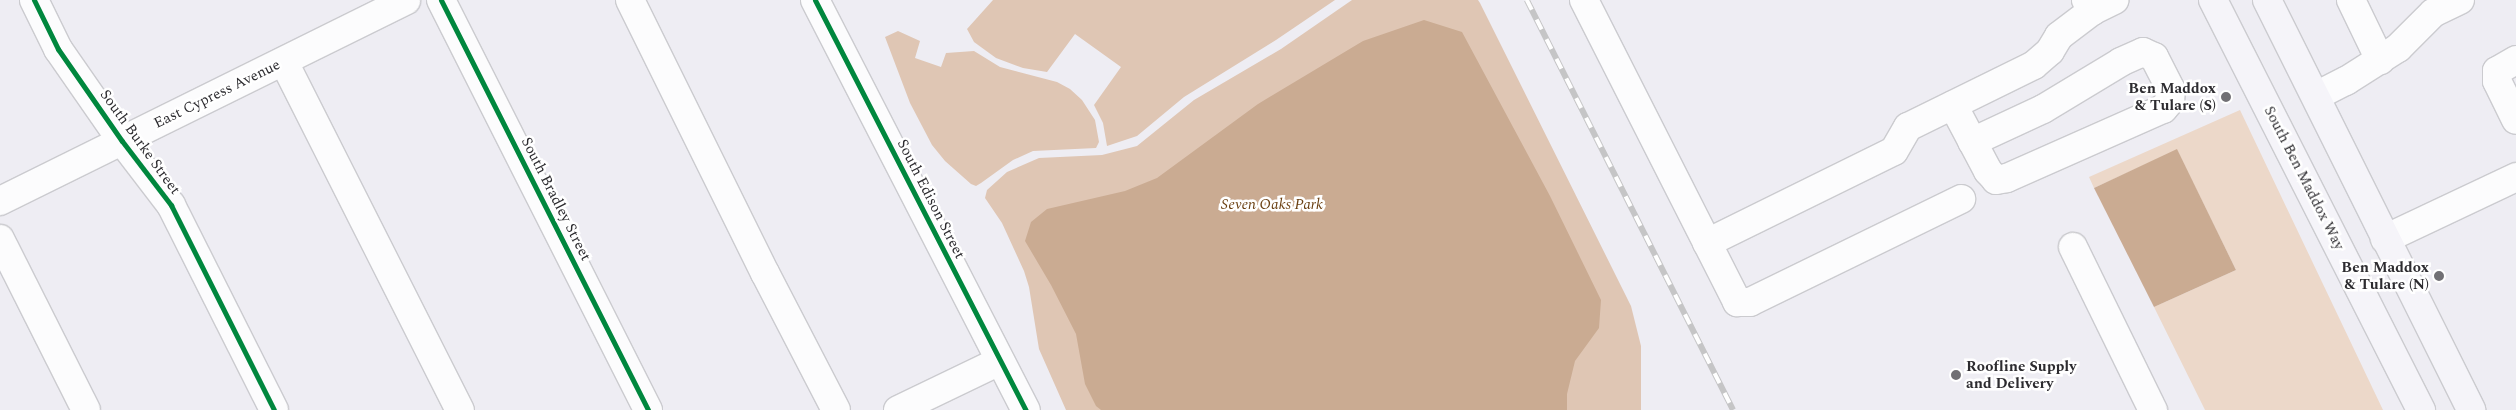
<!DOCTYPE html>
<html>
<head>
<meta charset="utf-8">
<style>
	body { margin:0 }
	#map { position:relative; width:2516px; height:410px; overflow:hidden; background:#eeedf3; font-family:Spectral,serif }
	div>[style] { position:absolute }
	.green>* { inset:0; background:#ecd8c9 }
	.forest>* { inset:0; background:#dfc6b4 }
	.water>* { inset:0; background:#caab92 }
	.roads { filter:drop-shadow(1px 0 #cbcbcf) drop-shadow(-1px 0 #cbcbcf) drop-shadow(0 1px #cbcbcf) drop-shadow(0 -1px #cbcbcf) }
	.minor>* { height:28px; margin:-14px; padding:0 14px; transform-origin:14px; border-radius:14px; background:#fcfcfd }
	.major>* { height:28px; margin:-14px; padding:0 14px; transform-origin:14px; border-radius:14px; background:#f5f4f9 }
	.rail>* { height:5.5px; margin-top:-2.75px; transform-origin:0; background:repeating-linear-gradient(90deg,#fff 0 11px,#c5c5c6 0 22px); box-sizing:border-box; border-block:1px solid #c5c5c6 }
	.cycleway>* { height:5px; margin:-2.5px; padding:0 2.5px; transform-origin:2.5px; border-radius:2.5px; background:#00873e }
	.dots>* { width:14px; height:14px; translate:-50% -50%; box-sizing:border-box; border:2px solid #fff; border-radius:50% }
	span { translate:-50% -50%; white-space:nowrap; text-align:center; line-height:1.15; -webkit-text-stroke:5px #fff; paint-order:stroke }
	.poi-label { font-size:15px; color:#2d2c30; font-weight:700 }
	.right { translate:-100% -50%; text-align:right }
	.left { translate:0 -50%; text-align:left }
	.street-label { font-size:15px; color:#2d2c30 }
	.park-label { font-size:15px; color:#6b4012; font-style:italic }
</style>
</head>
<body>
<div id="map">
	<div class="green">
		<i style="clip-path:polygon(2240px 110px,2383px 410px,2205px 410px,2154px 307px,2236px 270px,2177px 150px,2094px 188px,2089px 177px)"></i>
	</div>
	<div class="forest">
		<i style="clip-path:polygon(993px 0,1335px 0,1276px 40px,1184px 97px,1137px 136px,1107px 146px,1103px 123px,1094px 105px,1121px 67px,1075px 34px,1047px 72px,1023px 68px,996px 58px,974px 42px,967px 29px)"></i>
		<i style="clip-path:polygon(1352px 0,1478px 0,1480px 3px,1631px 306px,1641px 346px,1641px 410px,1066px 410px,1039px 349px,1029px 287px,1024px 271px,1002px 223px,985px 198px,987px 190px,1007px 172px,1039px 158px,1102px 155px,1137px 146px,1194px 100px,1281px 49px)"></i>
		<i style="clip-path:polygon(898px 31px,920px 41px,915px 58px,941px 67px,946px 53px,974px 51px,1000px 67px,1057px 82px,1070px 89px,1082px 100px,1095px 120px,1099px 142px,1096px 148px,1033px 151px,1013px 160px,981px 183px,976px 186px,971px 184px,945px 161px,932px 145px,910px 103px,885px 37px)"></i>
	</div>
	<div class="water">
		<i style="clip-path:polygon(1424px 20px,1462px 32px,1550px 196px,1601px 300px,1599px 328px,1575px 361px,1567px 394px,1567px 410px,1101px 410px,1096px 406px,1085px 384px,1076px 334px,1051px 285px,1025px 241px,1031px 222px,1047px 209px,1125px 191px,1157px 178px,1258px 104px,1363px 41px)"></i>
		<i style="clip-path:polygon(2177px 149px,2236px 270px,2154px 307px,2094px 188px)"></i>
	</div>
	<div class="roads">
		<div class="minor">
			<i style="left:34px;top:0;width:55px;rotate:63.9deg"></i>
			<i style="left:58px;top:49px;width:112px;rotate:55.2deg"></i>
			<i style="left:122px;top:141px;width:81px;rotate:52.6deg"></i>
			<i style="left:171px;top:205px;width:229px;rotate:63.3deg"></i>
			<i style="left:441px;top:0;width:459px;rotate:63.2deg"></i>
			<i style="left:630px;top:0;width:305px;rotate:63.7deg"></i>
			<i style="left:765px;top:273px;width:154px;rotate:62.6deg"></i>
			<i style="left:815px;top:0;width:461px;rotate:62.8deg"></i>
			<i style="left:1584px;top:0;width:339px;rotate:63.1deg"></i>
			<i style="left:1737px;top:302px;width:13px"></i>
			<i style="left:1750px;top:302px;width:235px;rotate:-26deg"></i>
			<i style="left:2086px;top:0;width:13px;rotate:61deg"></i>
			<i style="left:2092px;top:11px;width:25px;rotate:-26deg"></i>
			<i style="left:2351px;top:0;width:67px;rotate:64.2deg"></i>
			<i style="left:2516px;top:60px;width:22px;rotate:150deg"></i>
			<i style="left:2497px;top:71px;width:10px;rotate:90deg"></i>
			<i style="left:2497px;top:81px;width:43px;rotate:64deg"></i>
			<i style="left:284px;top:62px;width:390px;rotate:63.2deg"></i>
			<i style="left:2316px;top:96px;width:34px;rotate:-27deg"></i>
			<i style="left:2346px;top:81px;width:62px;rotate:-32.4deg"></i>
			<i style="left:2398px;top:48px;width:49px;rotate:-45deg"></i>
			<i style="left:2433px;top:13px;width:30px;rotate:-26deg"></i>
			<i style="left:1953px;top:105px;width:75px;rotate:62.1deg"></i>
			<i style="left:1988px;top:171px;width:12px;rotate:48deg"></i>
			<i style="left:1996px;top:180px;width:11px;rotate:-10deg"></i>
			<i style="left:2007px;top:178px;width:171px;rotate:-23.9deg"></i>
			<i style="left:2163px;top:109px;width:11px;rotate:-49deg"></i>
			<i style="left:2170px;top:101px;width:11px;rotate:-85deg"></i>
			<i style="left:2171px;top:90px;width:37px;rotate:-117deg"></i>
			<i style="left:2154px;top:57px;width:12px;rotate:-156deg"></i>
			<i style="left:2143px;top:52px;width:24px;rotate:156deg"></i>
			<i style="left:2121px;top:62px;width:91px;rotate:148.9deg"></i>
			<i style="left:2043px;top:109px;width:78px;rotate:155.1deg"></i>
			<i style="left:0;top:201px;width:453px;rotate:-26.3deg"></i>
			<i style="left:0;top:239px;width:191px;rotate:63.3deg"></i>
			<i style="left:2385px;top:239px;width:145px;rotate:-25.3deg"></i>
			<i style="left:1707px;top:243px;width:208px;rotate:-26.2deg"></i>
			<i style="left:1894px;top:151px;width:28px;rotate:-60deg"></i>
			<i style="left:1908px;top:127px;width:140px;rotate:-26.2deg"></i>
			<i style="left:2034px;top:65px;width:21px;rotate:-41deg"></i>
			<i style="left:2050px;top:51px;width:17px;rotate:-59deg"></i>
			<i style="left:2059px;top:36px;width:41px;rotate:-37.1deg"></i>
			<i style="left:2073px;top:247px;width:182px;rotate:63.9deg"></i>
			<i style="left:898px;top:410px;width:113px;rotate:-25.7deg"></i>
		</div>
		<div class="major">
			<i style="left:2213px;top:0;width:460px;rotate:63.1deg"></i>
			<i style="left:2267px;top:0;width:458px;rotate:63.5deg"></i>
		</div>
	</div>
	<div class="rail">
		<i style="left:1527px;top:0;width:459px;rotate:63.3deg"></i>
	</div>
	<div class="cycleway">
		<i style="left:34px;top:0;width:55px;rotate:63.9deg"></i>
		<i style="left:58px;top:49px;width:112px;rotate:55.2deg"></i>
		<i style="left:122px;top:141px;width:81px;rotate:52.6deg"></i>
		<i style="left:171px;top:205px;width:229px;rotate:63.3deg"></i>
		<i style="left:441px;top:0;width:459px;rotate:63.2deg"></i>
		<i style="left:815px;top:0;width:461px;rotate:62.8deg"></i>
	</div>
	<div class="dots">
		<i style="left:2226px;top:97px;background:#717074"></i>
		<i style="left:2439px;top:276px;background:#717074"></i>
		<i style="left:1956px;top:375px;background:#717074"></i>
	</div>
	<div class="poi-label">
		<span class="right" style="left:2216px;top:97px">Ben Maddox<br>&amp; Tulare (S)</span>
		<span class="right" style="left:2429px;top:276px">Ben Maddox<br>&amp; Tulare (N)</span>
		<span class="left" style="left:1966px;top:375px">Roofline Supply<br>and Delivery</span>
	</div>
	<div class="street-label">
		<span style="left:217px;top:94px;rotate:-26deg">East Cypress Avenue</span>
		<span style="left:140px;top:142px;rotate:54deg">South Burke Street</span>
		<span style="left:2304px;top:178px;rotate:63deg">South Ben Maddox Way</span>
		<span style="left:556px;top:199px;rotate:63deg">South Bradley Street</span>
		<span style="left:931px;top:199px;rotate:63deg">South Edison Street</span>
	</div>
	<div class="park-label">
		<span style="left:1272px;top:205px">Seven Oaks Park</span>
	</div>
</div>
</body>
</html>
